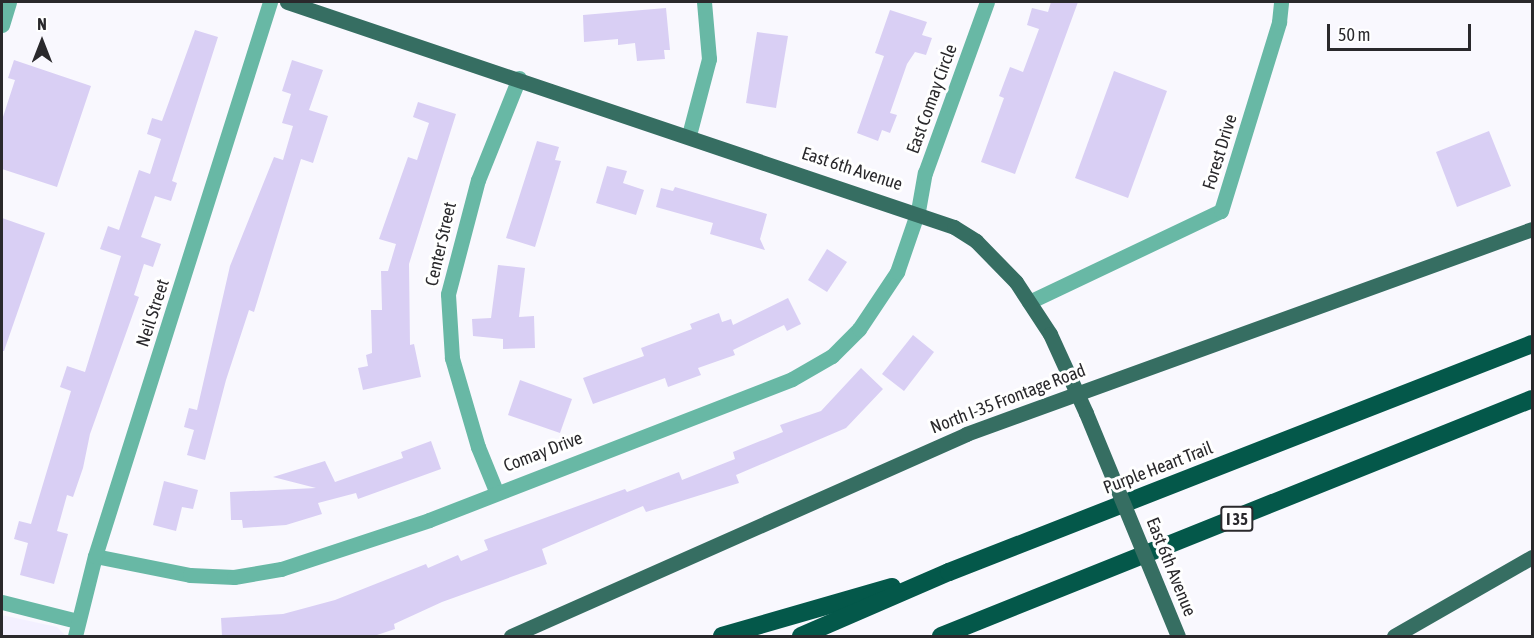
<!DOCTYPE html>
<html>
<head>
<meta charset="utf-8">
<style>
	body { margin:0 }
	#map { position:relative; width:1534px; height:638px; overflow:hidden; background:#f9f8fe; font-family:"Asap Condensed",sans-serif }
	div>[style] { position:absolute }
	.built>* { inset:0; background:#f3f0ff }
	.building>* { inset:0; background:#d9cff4 }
	.minor>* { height:15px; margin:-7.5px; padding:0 7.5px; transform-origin:7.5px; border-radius:7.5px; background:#68b8a5 }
	.major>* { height:15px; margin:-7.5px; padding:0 7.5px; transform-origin:7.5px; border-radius:7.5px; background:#366e62 }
	.highway>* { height:18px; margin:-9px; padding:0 9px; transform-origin:9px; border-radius:9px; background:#04584a }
	.major-bridge>* { height:15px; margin:-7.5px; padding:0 7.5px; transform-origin:7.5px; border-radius:7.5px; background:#366e62 }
	span { translate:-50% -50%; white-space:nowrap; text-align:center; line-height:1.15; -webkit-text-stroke:6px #fff; paint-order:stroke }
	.shield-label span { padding:2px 4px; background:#fff; border:2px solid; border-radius:4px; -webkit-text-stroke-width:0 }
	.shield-label { font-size:16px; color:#2a292c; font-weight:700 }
	.street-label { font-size:18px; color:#2a292c }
	.frame { position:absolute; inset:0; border:3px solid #2a292c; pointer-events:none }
	.north { position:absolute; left:12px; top:12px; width:60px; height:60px; -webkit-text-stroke:4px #fff; paint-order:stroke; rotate:0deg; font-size:16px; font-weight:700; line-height:24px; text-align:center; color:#2a292c }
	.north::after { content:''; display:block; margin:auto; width:21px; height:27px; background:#2a292c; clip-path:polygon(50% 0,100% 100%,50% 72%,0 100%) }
	.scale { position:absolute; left:1327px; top:24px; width:144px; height:27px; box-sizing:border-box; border:3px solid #2a292c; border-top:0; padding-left:8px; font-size:18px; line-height:21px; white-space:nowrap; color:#2a292c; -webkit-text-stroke:4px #fff; paint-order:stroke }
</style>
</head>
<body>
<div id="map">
	<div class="built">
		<i style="clip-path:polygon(2px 615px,57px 627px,66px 636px,2px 636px)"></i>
	</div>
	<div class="building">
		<i style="clip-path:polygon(1051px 2px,1078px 2px,1015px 174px,981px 162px,1004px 98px,999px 96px,1010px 67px,1023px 72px,1039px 29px,1027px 25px,1032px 8px,1048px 12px)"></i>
		<i style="clip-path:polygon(666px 8px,670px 50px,664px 50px,665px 59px,637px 61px,635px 43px,618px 45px,618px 39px,584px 42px,583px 15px)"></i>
		<i style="clip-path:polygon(890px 10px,927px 22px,922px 35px,932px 38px,926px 55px,915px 52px,907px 64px,890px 113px,897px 115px,890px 133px,882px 130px,878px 141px,857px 133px,884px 56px,875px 53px)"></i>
		<i style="clip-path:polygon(195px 30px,218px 37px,172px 181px,177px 183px,171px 201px,155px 196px,141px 237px,161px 244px,153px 267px,144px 264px,134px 295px,139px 297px,90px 434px,83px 468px,73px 497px,67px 495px,57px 531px,68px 534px,54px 584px,20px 575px,28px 543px,14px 539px,19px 521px,31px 524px,71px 391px,60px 387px,67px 366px,85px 372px,121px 256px,100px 249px,108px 226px,119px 230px,139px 170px,150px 174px,161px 139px,147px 134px,152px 118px,162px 121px)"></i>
		<i style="clip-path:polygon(757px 32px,788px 36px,776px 108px,746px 103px)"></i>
		<i style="clip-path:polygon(14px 60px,91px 86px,57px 187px,2px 169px,2px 120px,15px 80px,8px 78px)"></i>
		<i style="clip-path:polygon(292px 60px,323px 70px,309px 110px,328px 116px,313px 163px,301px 159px,254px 312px,249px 310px,226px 380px,205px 460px,187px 455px,194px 430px,184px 427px,189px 408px,197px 410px,230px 266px,274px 157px,283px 160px,293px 126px,282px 123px,291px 94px,282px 91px)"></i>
		<i style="clip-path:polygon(1114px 71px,1167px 91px,1128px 198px,1075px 178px)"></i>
		<i style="clip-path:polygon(418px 102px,456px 114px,409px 264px,410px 345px,414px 344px,421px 377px,363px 390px,358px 368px,368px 366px,366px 355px,372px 353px,371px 310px,382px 310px,381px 271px,388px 271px,396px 244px,379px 239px,408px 157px,417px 160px,429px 123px,413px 117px)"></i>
		<i style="clip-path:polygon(1489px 131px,1511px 186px,1457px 207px,1436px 152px)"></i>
		<i style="clip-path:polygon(537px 141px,559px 147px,555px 160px,561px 161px,535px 247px,506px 238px)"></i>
		<i style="clip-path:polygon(607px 166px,627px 171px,623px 183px,644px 190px,636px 215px,596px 203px)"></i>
		<i style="clip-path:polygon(675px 187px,767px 214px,760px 239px,765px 250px,710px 234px,713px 223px,656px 207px,661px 188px,673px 191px)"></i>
		<i style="clip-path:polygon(2px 218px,45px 233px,4px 351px,2px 351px)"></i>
		<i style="clip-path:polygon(827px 249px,847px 262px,827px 292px,808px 280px)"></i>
		<i style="clip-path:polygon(498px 265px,525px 268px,519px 317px,534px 316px,535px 348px,503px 349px,503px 339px,473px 336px,472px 319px,491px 318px)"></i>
		<i style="clip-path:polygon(788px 298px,801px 324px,787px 331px,784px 325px,733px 350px,735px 355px,698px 368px,701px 375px,668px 387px,665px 378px,593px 404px,583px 378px,644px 356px,641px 348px,692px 329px,690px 324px,719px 313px,722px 322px,731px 319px,733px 325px)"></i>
		<i style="clip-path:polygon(913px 335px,934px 352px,904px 391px,882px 374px)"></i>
		<i style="clip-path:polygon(861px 368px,883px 389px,846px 428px,736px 475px,739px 483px,646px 512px,643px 506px,542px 549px,547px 564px,442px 602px,394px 624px,395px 629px,374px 636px,222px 636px,221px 618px,283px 614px,335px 600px,426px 564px,428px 568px,458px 555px,461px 561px,488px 550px,484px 540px,625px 489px,627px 492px,679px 472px,682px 480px,735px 459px,733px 452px,783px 432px,780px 425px,821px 411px)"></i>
		<i style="clip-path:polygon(520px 380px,572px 399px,560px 433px,508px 415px)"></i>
		<i style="clip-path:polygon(431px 441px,441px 469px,358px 499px,356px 493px,318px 503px,322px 514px,286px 525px,243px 528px,242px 520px,231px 520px,230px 492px,316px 488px,273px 477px,325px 461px,335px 482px,403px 458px,401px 452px)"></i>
		<i style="clip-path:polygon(164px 481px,198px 490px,193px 509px,182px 507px,176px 531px,153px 525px)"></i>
	</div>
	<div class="minor">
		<i style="left:2px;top:25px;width:24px;rotate:-73deg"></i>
		<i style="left:689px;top:135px;width:79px;rotate:-75.3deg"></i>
		<i style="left:709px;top:59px;width:57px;rotate:-95deg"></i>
		<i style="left:1029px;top:302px;width:212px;rotate:-25.4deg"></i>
		<i style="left:1221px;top:211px;width:198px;rotate:-72.9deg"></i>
		<i style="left:1279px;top:22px;width:20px;rotate:-84deg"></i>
		<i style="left:496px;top:491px;width:48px;rotate:-112.2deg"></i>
		<i style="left:478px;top:447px;width:93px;rotate:-106.3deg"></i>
		<i style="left:452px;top:358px;width:64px;rotate:-93.6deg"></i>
		<i style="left:448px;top:294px;width:118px;rotate:-75.3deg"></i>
		<i style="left:478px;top:180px;width:110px;rotate:-68.1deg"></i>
		<i style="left:95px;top:556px;width:97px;rotate:11.3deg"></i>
		<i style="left:190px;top:575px;width:44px;rotate:2.6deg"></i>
		<i style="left:234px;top:577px;width:48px;rotate:-9.7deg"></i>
		<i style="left:281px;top:569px;width:156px;rotate:-18.3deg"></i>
		<i style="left:429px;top:520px;width:389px;rotate:-21.2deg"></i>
		<i style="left:792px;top:379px;width:46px;rotate:-29.9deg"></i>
		<i style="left:832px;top:356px;width:38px;rotate:-45deg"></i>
		<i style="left:859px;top:329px;width:69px;rotate:-56.3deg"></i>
		<i style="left:897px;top:272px;width:65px;rotate:-71deg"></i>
		<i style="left:918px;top:211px;width:39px;rotate:-80deg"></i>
		<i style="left:925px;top:173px;width:182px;rotate:-70.1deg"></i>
		<i style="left:2px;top:602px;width:77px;rotate:14.2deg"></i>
		<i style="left:75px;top:636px;width:82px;rotate:-76deg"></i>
		<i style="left:95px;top:556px;width:581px;rotate:-72.47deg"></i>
	</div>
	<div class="major">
		<i style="left:287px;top:2px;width:704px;rotate:18.64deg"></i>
		<i style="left:954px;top:227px;width:26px;rotate:32deg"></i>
		<i style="left:976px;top:241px;width:57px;rotate:45.7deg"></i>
		<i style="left:1016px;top:282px;width:62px;rotate:56.8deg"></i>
		<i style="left:1050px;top:334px;width:87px;rotate:65.5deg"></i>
		<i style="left:511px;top:636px;width:498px;rotate:-23.9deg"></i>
		<i style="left:966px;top:434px;width:602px;rotate:-19.91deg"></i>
		<i style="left:1394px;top:636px;width:159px;rotate:-29.8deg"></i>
	</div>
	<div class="highway">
		<i style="left:722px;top:636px;width:177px;rotate:-16.1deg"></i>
		<i style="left:801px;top:636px;width:161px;rotate:-23.4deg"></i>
		<i style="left:949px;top:572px;width:626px;rotate:-21.36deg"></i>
		<i style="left:941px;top:636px;width:637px;rotate:-21.85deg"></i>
	</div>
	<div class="major-bridge">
		<i style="left:1086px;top:413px;width:241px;rotate:67.6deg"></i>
	</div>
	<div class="shield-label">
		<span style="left:1237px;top:519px">I 35</span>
	</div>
	<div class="street-label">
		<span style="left:932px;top:99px;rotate:-70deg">East Comay Circle</span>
		<span style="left:1220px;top:152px;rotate:-73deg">Forest Drive</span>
		<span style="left:852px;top:169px;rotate:18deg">East 6th Avenue</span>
		<span style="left:441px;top:244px;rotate:-77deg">Center Street</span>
		<span style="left:153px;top:313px;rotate:-72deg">Neil Street</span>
		<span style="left:1008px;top:399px;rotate:-21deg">North I-35 Frontage Road</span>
		<span style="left:543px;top:452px;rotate:-21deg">Comay Drive</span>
		<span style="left:1158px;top:468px;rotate:-21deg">Purple Heart Trail</span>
		<span style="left:1171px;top:567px;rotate:68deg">East 6th Avenue</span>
	</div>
	<div class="frame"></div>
	<div class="north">N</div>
	<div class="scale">50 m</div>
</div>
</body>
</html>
